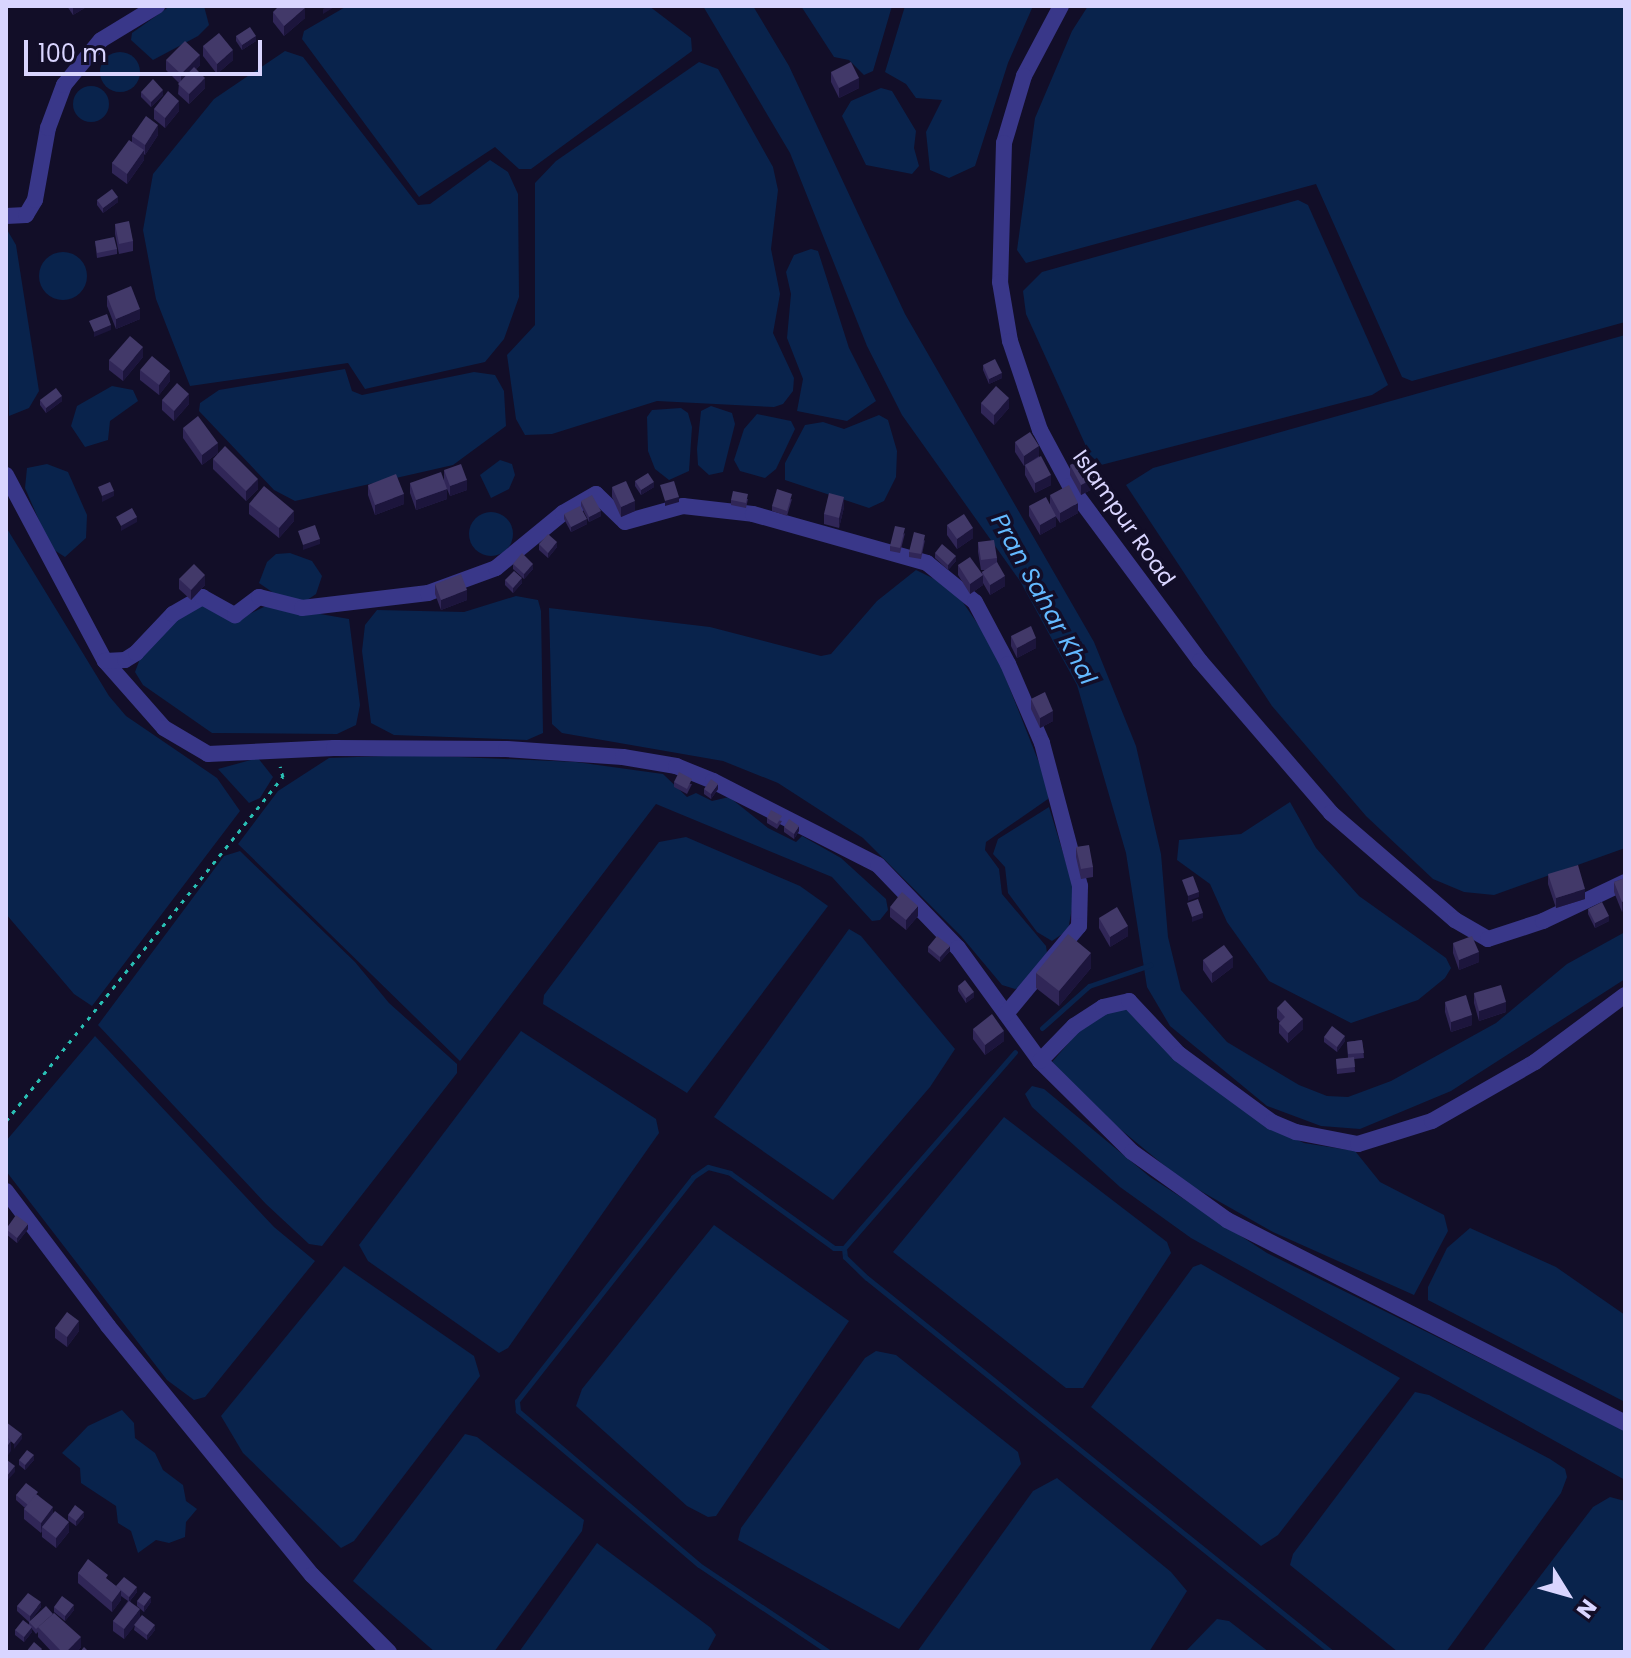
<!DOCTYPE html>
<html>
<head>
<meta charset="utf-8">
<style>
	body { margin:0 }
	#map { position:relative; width:1631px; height:1658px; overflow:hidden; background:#120e28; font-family:Poppins,sans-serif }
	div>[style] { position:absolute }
	.water>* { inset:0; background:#09234c }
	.round { border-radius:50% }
	.stream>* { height:5px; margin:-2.5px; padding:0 2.5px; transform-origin:2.5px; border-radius:2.5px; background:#09234c }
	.path>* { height:3px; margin-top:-1.5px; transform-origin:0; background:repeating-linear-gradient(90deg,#29bfb4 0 4px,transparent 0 10px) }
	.minor>* { height:16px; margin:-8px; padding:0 8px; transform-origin:8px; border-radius:8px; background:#393789 }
	.wall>* { inset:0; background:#302657 }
	.shaded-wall>* { inset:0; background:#1c153c }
	.building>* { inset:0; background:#423969 }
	span { translate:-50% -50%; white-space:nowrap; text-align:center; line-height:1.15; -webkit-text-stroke:7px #120e28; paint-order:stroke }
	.street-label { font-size:22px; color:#d9d5ff }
	.water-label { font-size:24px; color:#63b9ff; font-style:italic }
	.frame { position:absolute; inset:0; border:8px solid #d9d5ff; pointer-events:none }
	.north { position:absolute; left:1527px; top:1554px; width:80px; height:80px; -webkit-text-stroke:6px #120e28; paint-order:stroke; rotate:127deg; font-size:22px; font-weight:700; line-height:32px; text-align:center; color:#d9d5ff }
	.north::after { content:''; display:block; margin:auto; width:28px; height:36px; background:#d9d5ff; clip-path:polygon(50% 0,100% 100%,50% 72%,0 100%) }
	.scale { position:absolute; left:24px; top:40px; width:238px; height:36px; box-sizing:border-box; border:4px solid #d9d5ff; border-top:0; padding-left:10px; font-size:24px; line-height:28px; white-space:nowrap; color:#d9d5ff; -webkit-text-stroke:6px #120e28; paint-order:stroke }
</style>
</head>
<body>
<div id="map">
	<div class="water">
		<i style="clip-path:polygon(170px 6px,204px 6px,209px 25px,198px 36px,153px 60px,131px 40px,132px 33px)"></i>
		<i style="clip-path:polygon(347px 6px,649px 6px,691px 38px,692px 51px,531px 169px,519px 169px,495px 147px,419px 197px,302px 39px,304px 31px)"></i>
		<i style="clip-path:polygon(703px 6px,753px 6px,789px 66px,905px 314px,1094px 642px,1136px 746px,1161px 854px,1168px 937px,1181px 990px,1227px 1042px,1299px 1085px,1327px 1096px,1348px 1097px,1391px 1081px,1496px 1023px,1567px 964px,1625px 932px,1625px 979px,1451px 1091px,1360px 1129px,1321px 1126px,1267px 1106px,1170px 1026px,1147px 987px,1126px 853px,1077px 685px,1020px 581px,902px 415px,867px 346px,790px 153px)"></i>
		<i style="clip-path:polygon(801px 6px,892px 6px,873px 71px,864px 75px,849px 60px,834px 57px)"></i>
		<i style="clip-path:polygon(905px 6px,1033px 6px,1008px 63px,975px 166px,949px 178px,930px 170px,926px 132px,942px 100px,916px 98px,906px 84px,885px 72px)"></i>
		<i style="clip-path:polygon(1088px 6px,1625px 6px,1625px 322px,1412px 381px,1402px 377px,1316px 184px,1026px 263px,1017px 250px,1035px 118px,1072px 31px)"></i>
		<i style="clip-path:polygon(285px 51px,303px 57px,418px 205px,430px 204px,490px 160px,508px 172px,518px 194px,519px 297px,504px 339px,485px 362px,365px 389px,348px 363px,190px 386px,156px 299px,143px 230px,153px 174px,214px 99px)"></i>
		<i class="round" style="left:100px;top:52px;width:40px;height:40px"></i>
		<i style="clip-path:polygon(699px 62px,718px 69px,773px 167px,778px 190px,771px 249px,780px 294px,773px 333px,794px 378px,793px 391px,783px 404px,774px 407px,657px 401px,552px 434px,525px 435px,516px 419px,507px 355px,535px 325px,535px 183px,556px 161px)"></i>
		<i class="round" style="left:73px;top:86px;width:36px;height:36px"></i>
		<i style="clip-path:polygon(881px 88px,892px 91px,916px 131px,914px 148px,919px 166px,912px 174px,866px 165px,842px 116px,851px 101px)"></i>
		<i style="clip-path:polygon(1298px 200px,1308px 205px,1388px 385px,1372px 395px,1101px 465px,1090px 455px,1026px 314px,1023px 291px,1042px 272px)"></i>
		<i style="clip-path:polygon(6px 228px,16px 245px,39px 391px,29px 408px,9px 416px)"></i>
		<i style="clip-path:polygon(811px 249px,818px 251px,849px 348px,876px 401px,847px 421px,797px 411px,803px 379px,787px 338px,791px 294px,786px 272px,794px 255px)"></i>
		<i class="round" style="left:39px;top:252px;width:48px;height:48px"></i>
		<i style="clip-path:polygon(1625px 335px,1625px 848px,1494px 895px,1464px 892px,1433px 879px,1366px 816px,1272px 706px,1126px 485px,1153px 468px)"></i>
		<i style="clip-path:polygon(345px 369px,352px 391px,362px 395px,474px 372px,495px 375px,504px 391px,506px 426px,453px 465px,295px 501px,274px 490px,199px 411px,200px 403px,219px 390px)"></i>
		<i style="clip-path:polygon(112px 386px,133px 390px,138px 401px,110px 421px,108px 440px,85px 447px,71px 426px,77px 406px)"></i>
		<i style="clip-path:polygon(711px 406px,732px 413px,735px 424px,723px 472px,709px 475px,698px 465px,697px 449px,701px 411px)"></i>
		<i style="clip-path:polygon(681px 408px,688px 413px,692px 427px,689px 471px,669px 480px,655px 469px,648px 451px,647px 417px,652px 410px)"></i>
		<i style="clip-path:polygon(757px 414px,791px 421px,795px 429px,776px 469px,765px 478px,740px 471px,734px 460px,744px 429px)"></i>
		<i style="clip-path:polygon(879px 415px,888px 420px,897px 451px,896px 477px,884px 501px,869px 508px,785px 480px,785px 463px,805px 425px,823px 422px,844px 429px)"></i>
		<i style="clip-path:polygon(500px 460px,512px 464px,515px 475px,509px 489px,491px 498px,480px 475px)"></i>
		<i style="clip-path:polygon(47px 464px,68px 472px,87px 515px,86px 538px,65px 557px,51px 548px,25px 488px,27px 468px)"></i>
		<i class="round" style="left:469px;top:512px;width:44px;height:44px"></i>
		<i style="clip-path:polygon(6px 527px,109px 696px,126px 716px,217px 778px,240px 811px,92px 1006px,74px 994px,6px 914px)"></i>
		<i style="clip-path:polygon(290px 553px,312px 561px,322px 576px,316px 594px,303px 603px,275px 594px,259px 583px,267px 562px,276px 554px)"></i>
		<i style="clip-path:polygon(916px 570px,953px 588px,993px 646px,1049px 788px,1048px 799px,986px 842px,985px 850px,999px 869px,1002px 894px,1046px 946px,1047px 953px,1022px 987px,1015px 989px,1002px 985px,961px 936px,863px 838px,778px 783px,723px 761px,562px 733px,552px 724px,549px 608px,710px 627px,821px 656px,831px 654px,877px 601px)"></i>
		<i style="clip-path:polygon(516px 596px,538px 600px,541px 611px,543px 733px,527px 740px,394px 735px,371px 723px,362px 651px,365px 625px,377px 610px,464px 612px)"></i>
		<i style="clip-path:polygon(201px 603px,237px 620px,268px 605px,349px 619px,360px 705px,356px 725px,337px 734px,212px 733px,143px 685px,135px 672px,141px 656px,174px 621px)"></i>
		<i style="clip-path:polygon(414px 755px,576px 762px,663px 774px,687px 797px,696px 793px,712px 801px,729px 797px,768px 828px,796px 842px,802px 836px,841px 858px,886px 899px,888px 910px,880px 920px,872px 921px,832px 877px,656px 804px,460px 1061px,238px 844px,278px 791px,329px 758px)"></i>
		<i style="clip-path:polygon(258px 758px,273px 777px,260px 798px,249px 803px,218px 769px)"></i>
		<i style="clip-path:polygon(1290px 802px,1316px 848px,1359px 896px,1446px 958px,1451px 968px,1445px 978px,1418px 1000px,1351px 1023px,1269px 981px,1227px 922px,1210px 884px,1177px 860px,1179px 840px,1241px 834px)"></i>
		<i style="clip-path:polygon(1049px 807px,1075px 892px,1068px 930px,1052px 941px,1037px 932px,1008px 893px,1005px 867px,993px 854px,998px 839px)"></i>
		<i style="clip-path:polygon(686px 837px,800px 886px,828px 906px,687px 1093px,543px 1004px,544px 995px,659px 842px)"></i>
		<i style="clip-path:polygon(240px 851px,355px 962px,389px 1003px,457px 1064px,457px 1073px,322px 1246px,309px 1244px,266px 1204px,98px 1025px,224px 856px)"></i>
		<i style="clip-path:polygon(849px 929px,861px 936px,955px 1049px,930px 1087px,833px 1200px,714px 1117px)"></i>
		<i style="clip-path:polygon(1124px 1005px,1261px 1122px,1304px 1143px,1355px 1151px,1380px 1182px,1444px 1215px,1448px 1231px,1414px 1295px,1273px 1232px,1183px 1181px,1091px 1105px,1052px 1062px,1086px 1023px)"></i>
		<i style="clip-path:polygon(521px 1031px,656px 1119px,659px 1133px,508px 1348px,499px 1353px,368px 1261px,359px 1245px)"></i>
		<i style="clip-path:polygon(95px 1036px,274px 1227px,315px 1261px,205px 1397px,194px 1400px,167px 1380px,6px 1171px,6px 1141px)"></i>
		<i style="clip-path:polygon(1032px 1086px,1044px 1089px,1150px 1177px,1267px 1253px,1625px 1430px,1625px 1480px,1191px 1238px,1120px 1187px,1032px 1107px,1025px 1094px)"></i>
		<i style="clip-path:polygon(1004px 1117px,1167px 1242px,1171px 1253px,1083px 1388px,1066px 1388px,893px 1252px)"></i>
		<i style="clip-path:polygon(714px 1225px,849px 1321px,716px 1516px,708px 1517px,687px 1506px,576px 1406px,582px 1389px)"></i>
		<i style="clip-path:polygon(1470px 1228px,1556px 1267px,1625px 1315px,1625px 1402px,1428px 1300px,1428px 1287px,1447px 1248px)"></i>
		<i style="clip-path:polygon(1201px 1264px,1400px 1378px,1278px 1535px,1261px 1546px,1091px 1407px,1193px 1267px)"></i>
		<i style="clip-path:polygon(344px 1266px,474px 1356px,480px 1376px,354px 1541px,341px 1548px,243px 1453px,221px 1416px)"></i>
		<i style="clip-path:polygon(876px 1351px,896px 1355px,1018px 1452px,1021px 1464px,899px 1629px,738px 1540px,741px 1528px,865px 1358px)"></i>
		<i style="clip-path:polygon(1415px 1392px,1429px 1395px,1550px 1459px,1565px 1469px,1567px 1477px,1561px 1493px,1446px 1652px,1398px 1652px,1290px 1565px,1293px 1554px)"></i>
		<i style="clip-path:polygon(122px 1410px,134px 1423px,135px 1438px,155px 1453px,163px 1470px,183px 1485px,186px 1501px,197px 1509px,186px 1522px,185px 1537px,169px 1543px,156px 1540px,138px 1553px,131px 1531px,118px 1523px,116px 1506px,81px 1483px,80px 1468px,62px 1453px,88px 1426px)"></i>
		<i style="clip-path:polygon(465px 1434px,477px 1437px,584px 1520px,582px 1531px,494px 1652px,435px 1652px,353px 1581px)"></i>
		<i style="clip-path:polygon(1057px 1478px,1171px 1572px,1187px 1591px,1149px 1652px,917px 1652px,1033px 1491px)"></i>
		<i style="clip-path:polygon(1610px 1497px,1625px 1501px,1625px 1652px,1482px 1652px,1593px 1507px)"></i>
		<i style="clip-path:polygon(597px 1543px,711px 1628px,716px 1635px,707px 1652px,519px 1652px)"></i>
		<i style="clip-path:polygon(1217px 1619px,1229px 1621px,1269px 1652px,1185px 1652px)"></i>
	</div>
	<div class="stream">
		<i style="left:1042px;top:1028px;width:63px;rotate:-41.8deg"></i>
		<i style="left:1089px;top:986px;width:65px;rotate:-19deg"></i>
		<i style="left:844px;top:1248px;width:9px;rotate:84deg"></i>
		<i style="left:845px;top:1257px;width:30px;rotate:44deg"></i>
		<i style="left:867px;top:1278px;width:596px;rotate:38.87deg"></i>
		<i style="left:829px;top:1652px;width:156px;rotate:-146.2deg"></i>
		<i style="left:699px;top:1565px;width:238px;rotate:-139.6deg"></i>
		<i style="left:518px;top:1411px;width:10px;rotate:-96deg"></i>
		<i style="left:517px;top:1401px;width:285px;rotate:-51.8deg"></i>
		<i style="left:693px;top:1177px;width:18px;rotate:-34deg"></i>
		<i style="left:708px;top:1167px;width:23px;rotate:15deg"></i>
		<i style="left:730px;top:1173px;width:128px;rotate:35.8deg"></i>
		<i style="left:834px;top:1248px;width:10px"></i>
		<i style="left:844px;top:1248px;width:260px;rotate:-48.9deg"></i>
	</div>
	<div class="path">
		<i style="left:6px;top:1121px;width:442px;rotate:-51.2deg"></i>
		<i style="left:283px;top:777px;width:11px;rotate:-105deg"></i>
	</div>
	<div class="minor">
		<i style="left:1061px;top:6px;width:79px;rotate:117.9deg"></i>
		<i style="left:1024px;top:76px;width:70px;rotate:106.6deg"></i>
		<i style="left:1004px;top:143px;width:139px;rotate:91.6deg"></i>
		<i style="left:1000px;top:282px;width:60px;rotate:80.4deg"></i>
		<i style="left:1010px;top:341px;width:94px;rotate:71.4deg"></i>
		<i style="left:1040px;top:430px;width:64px;rotate:61.8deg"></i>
		<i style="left:1070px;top:486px;width:218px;rotate:53.4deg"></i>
		<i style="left:1200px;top:661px;width:201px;rotate:49.2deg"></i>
		<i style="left:1331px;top:813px;width:164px;rotate:40.8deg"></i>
		<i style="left:1455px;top:920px;width:38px;rotate:30deg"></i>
		<i style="left:1488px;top:939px;width:58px;rotate:-18.1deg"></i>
		<i style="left:1543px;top:921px;width:91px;rotate:-25.4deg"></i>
		<i style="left:6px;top:216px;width:20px;rotate:-3deg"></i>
		<i style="left:26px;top:215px;width:17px;rotate:-59deg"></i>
		<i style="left:35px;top:200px;width:73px;rotate:-79.8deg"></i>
		<i style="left:48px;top:128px;width:46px;rotate:-69.6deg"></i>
		<i style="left:64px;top:85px;width:58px;rotate:-50.6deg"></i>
		<i style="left:101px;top:40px;width:66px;rotate:-31.3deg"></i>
		<i style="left:6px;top:475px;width:211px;rotate:62deg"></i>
		<i style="left:105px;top:661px;width:89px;rotate:48.6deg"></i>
		<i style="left:164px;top:728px;width:51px;rotate:30.6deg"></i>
		<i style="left:208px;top:754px;width:126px;rotate:-2.7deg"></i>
		<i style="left:334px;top:748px;width:172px;rotate:0.3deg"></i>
		<i style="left:506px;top:749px;width:117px;rotate:3.9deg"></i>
		<i style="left:623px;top:757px;width:54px;rotate:9.6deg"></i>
		<i style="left:676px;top:766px;width:40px;rotate:22deg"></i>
		<i style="left:713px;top:781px;width:185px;rotate:27deg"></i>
		<i style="left:878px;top:865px;width:115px;rotate:46.1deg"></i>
		<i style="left:958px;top:948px;width:140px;rotate:54deg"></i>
		<i style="left:1040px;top:1061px;width:129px;rotate:44.7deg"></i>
		<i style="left:1132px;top:1152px;width:117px;rotate:35.6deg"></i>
		<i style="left:1227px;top:1220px;width:447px;rotate:27deg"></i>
		<i style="left:105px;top:661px;width:20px;rotate:-3deg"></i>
		<i style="left:125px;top:660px;width:13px;rotate:-32deg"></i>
		<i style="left:136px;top:653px;width:54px;rotate:-46.5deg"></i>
		<i style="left:173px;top:614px;width:34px;rotate:-30deg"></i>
		<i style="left:202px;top:597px;width:38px;rotate:29deg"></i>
		<i style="left:235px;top:615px;width:30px;rotate:-37deg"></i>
		<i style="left:259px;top:597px;width:44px;rotate:14.3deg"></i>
		<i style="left:302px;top:608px;width:127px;rotate:-6.8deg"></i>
		<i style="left:428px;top:593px;width:72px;rotate:-20.2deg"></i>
		<i style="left:496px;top:568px;width:87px;rotate:-39.4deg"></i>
		<i style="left:563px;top:513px;width:38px;rotate:-30deg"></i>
		<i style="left:596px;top:494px;width:40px;rotate:44deg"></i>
		<i style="left:625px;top:522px;width:60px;rotate:-15.4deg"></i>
		<i style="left:683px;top:506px;width:70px;rotate:6.5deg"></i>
		<i style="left:753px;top:514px;width:181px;rotate:15.7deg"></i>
		<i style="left:927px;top:563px;width:62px;rotate:39.1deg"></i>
		<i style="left:975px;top:602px;width:70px;rotate:62deg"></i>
		<i style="left:1008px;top:664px;width:86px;rotate:66.7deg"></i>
		<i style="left:1042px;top:743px;width:148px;rotate:75.1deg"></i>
		<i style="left:1080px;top:886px;width:40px;rotate:91.4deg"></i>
		<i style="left:1079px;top:926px;width:114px;rotate:129.7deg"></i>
		<i style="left:1040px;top:1061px;width:49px;rotate:-45.8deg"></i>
		<i style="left:1074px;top:1026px;width:35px;rotate:-33deg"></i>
		<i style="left:1103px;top:1007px;width:27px;rotate:-13deg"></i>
		<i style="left:1129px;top:1001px;width:73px;rotate:46.7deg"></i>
		<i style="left:1179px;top:1054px;width:115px;rotate:36.2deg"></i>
		<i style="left:1272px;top:1122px;width:26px;rotate:23deg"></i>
		<i style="left:1296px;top:1132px;width:63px;rotate:11deg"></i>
		<i style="left:1358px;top:1144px;width:77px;rotate:-17.3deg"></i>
		<i style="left:1432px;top:1121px;width:119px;rotate:-29.8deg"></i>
		<i style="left:1535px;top:1062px;width:112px;rotate:-36.7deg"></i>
		<i style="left:6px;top:1191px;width:169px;rotate:52.9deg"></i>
		<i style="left:108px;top:1326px;width:322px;rotate:50.7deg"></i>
		<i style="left:312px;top:1575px;width:109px;rotate:45deg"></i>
	</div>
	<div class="wall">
		<i style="clip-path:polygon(67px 6px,88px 6px,73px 15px)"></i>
		<i style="clip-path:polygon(273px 12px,305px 18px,284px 36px,273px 22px)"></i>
		<i style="clip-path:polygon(236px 36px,256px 41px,242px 50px,236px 41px)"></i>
		<i style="clip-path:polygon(203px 46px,233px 60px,217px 74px,203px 56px)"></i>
		<i style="clip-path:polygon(166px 60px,200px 65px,196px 69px,205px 88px,189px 104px,178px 94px,179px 83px,166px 70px)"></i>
		<i style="clip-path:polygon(831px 72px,859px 88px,839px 98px,831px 82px)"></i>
		<i style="clip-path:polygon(141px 92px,163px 95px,151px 107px,141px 97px)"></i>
		<i style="clip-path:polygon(154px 109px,179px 111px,165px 128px,154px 119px)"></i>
		<i style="clip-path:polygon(158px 135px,145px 155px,144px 154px,144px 160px,127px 184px,112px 173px,112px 163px,132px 142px,132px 136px)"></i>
		<i style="clip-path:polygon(97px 200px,118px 202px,103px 213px,97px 205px)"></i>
		<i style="clip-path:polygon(115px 224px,133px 241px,133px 251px,119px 254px,115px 234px)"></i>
		<i style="clip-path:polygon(95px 241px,117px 249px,117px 254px,97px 258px)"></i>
		<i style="clip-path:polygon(107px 296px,140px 319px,116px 329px,107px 306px)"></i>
		<i style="clip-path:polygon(143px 357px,123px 381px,109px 370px,109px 360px)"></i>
		<i style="clip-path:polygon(983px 365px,1002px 378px,989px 384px,983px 370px)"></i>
		<i style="clip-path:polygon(140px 370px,170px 381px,159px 395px,140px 380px)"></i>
		<i style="clip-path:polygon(40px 400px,62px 401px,46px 413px,40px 405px)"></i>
		<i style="clip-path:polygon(162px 400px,189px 404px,174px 421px,162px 410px)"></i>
		<i style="clip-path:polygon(981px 403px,1009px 408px,994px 425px,981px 413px)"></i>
		<i style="clip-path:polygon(183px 428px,218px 453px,202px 465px,183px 438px)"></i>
		<i style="clip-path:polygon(1015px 442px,1039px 456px,1051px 485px,1035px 493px,1025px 475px,1025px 465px,1024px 466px,1015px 452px)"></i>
		<i style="clip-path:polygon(213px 459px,258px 489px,246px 501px,213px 469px)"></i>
		<i style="clip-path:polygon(1070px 465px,1100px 485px,1081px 495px,1070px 475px)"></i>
		<i style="clip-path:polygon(444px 470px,467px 490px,450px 496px,447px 489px,447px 499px,416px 510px,410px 493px,410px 483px,444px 480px)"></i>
		<i style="clip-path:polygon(635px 481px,654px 487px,641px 495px,635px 486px)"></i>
		<i style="clip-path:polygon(368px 485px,404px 504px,375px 515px,368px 495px)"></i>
		<i style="clip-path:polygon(612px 487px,635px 511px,621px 517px,612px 497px)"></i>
		<i style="clip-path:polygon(1050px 495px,1078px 513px,1060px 523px,1056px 517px,1056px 526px,1040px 535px,1029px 516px,1029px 506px,1050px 505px)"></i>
		<i style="clip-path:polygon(748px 499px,746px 508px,731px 505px,731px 500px)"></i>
		<i style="clip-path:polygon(792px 499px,787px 516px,772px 511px,772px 506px)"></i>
		<i style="clip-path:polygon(581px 501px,601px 516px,589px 522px,581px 506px)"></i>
		<i style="clip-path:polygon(249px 504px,294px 521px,279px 538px,249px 514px)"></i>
		<i style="clip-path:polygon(844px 507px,839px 528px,824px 524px,824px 514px)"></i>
		<i style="clip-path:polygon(564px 514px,587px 524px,571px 532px,564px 519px)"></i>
		<i style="clip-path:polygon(947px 525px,973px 538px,957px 549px,947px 535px)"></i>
		<i style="clip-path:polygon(905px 533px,900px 553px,890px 551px,890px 546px)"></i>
		<i style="clip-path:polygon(925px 540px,921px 559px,909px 557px,909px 552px)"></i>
		<i style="clip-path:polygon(978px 542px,997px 558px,997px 562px,1005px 586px,990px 595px,983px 583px,983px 585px,970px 594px,958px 575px,958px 565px,982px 574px,982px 572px,985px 570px,981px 570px,978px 552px)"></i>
		<i style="clip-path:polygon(539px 544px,557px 547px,548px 558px,539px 550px)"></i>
		<i style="clip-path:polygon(935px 553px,956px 561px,948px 570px,935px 558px)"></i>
		<i style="clip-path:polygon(513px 564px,533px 569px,524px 579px,513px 569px)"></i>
		<i style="clip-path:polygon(179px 579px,205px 585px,191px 600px,179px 589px)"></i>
		<i style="clip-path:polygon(505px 580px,522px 583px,513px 593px,505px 585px)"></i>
		<i style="clip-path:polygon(435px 584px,467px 600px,441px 610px,435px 594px)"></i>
		<i style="clip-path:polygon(1011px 636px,1036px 648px,1017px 658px,1011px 646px)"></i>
		<i style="clip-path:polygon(1031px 699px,1053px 721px,1040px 728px,1031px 709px)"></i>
		<i style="clip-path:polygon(674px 782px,692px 784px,687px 794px,674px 787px)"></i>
		<i style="clip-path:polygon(704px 789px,718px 789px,711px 799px,704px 794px)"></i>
		<i style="clip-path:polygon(767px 818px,782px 821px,777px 829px,767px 823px)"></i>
		<i style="clip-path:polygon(784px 827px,799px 831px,794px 839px,784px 832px)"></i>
		<i style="clip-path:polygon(1076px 847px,1093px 867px,1093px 877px,1081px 879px,1076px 857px)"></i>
		<i style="clip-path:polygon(1548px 874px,1585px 899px,1556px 908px,1548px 884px)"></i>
		<i style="clip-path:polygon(1625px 878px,1622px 912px,1614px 892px,1614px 882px)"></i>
		<i style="clip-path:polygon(890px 907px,918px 916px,906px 930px,890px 917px)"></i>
		<i style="clip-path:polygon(1588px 909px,1609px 921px,1595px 928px,1588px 914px)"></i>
		<i style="clip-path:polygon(1099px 918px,1128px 936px,1110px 947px,1099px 928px)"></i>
		<i style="clip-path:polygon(1453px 943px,1479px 962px,1459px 970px,1453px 953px)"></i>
		<i style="clip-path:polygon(928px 947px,950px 951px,940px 962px,928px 952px)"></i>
		<i style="clip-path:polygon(1203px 960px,1233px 967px,1212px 983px,1203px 970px)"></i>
		<i style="clip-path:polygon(1091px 968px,1059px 1006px,1036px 988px,1036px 973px)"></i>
		<i style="clip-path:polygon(958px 986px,974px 997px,966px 1003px,958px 991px)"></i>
		<i style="clip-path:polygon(1474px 993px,1506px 1012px,1479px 1021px,1474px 1003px)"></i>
		<i style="clip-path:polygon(1445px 1002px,1472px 1025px,1451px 1032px,1445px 1012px)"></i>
		<i style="clip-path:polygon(1277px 1008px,1303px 1029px,1288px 1043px,1279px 1033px,1279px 1023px,1280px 1022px,1277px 1018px)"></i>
		<i style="clip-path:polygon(973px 1029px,1004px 1041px,985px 1055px,973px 1039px)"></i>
		<i style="clip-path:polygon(1324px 1037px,1345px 1041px,1337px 1052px,1324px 1042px)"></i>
		<i style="clip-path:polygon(1362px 1040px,1364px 1058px,1354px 1059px,1355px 1072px,1337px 1074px,1336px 1059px,1348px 1058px,1347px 1042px)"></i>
		<i style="clip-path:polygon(6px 1227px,28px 1229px,17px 1243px,6px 1234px)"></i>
		<i style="clip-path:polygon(55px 1328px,79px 1331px,67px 1347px,55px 1338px)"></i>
		<i style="clip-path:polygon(19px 1460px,34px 1460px,25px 1470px,19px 1465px)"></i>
		<i style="clip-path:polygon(16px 1495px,38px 1495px,69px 1532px,56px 1548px,42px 1537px,42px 1531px,41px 1533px,24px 1519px,24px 1509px,25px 1508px,16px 1500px)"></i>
		<i style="clip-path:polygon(68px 1515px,84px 1517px,76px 1526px,68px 1520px)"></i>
		<i style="clip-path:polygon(78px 1573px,108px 1580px,116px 1586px,137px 1592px,130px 1601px,140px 1618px,155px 1630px,147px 1640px,134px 1630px,135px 1625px,124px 1639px,113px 1631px,113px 1621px,128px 1601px,121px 1596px,121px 1600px,112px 1612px,78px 1583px)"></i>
		<i style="clip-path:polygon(137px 1601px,151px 1602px,144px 1612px,137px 1606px)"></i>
		<i style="clip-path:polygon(17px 1606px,41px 1607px,30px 1621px,81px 1647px,77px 1652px,52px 1652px,38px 1637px,38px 1632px,36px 1634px,32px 1629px,32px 1632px,24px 1642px,15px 1635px,15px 1630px,29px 1625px,29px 1622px,17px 1611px)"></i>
		<i style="clip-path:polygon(54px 1607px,74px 1610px,65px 1621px,54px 1612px)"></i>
	</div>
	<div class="shaded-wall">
		<i style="clip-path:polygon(73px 6px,88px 6px,73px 15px)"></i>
		<i style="clip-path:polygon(328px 6px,336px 6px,323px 14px,323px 9px)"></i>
		<i style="clip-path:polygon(305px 8px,305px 18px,284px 36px,284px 26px)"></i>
		<i style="clip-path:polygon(256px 36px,256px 41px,242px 50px,242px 45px)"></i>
		<i style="clip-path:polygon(233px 50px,233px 60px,217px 74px,217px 64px)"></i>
		<i style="clip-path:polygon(200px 55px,200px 65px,181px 84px,181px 74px)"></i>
		<i style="clip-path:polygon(205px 78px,205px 88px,189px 104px,189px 94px)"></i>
		<i style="clip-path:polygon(859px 78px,859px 88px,839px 98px,839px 88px)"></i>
		<i style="clip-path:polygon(163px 90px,163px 95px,151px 107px,151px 102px)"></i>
		<i style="clip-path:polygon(179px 101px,179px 111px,165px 128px,165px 118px)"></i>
		<i style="clip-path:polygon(158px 125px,158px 135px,145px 155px,145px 145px)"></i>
		<i style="clip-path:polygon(144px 150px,144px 160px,127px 184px,127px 174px)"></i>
		<i style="clip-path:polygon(118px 197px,118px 202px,103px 213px,103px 208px)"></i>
		<i style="clip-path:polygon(140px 309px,140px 319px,116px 329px,116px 319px)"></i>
		<i style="clip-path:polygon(111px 325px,111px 330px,94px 337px,94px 332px)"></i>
		<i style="clip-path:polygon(143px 347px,143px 357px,123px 381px,123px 371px)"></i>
		<i style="clip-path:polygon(170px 371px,170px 381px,159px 395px,159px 385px)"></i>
		<i style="clip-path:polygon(1002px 373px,1002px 378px,989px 384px,989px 379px)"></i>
		<i style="clip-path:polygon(189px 394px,189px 404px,174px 421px,174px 411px)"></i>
		<i style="clip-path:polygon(62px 396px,62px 401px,46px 413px,46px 408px)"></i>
		<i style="clip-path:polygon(1009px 398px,1009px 408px,994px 425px,994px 415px)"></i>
		<i style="clip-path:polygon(218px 443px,218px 453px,202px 465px,202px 455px)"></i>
		<i style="clip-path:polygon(1039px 446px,1039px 456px,1024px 466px,1024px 456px)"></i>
		<i style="clip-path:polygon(1051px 475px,1051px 485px,1035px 493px,1035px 483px)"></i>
		<i style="clip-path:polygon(1100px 475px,1100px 485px,1081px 495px,1081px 485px)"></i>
		<i style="clip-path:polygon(258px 479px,258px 489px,246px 501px,246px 491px)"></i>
		<i style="clip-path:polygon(467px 480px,467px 490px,450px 496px,450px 486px)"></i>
		<i style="clip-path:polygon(654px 482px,654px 487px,641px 495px,641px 490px)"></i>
		<i style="clip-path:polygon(447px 489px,447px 499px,416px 510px,416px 500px)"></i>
		<i style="clip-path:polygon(114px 491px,114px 496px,102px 502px,102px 496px)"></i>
		<i style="clip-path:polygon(404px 494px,404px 504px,375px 515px,375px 505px)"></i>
		<i style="clip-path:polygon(679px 497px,679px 502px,665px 506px,665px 501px)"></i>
		<i style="clip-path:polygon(844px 497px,844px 507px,839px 528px,839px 518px)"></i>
		<i style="clip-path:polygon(635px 501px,635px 511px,621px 517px,621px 507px)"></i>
		<i style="clip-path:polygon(1078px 503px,1078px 513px,1060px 523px,1060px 513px)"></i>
		<i style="clip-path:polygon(294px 511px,294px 521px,279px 538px,279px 528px)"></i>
		<i style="clip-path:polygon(601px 511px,601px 516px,589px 522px,589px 517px)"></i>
		<i style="clip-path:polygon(1056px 516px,1056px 526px,1040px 535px,1040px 525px)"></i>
		<i style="clip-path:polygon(137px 517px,137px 522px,121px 531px,121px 526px)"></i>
		<i style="clip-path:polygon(587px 519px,587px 524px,571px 532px,571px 527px)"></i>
		<i style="clip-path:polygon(973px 528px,973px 538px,957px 549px,957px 539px)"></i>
		<i style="clip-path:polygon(320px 539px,320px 544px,303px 550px,303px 545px)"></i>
		<i style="clip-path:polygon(557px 542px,557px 547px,548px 558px,548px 553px)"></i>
		<i style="clip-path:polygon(956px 556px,956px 561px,948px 570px,948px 565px)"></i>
		<i style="clip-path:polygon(533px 564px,533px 569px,524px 579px,524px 574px)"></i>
		<i style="clip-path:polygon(205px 575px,205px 585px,191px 600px,191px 590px)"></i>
		<i style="clip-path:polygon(983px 575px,983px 585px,970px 594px,970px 584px)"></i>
		<i style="clip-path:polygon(1005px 576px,1005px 586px,990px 595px,990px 585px)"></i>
		<i style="clip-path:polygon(522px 578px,522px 583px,513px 593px,513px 588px)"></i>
		<i style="clip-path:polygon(467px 590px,467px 600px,441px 610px,441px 600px)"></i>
		<i style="clip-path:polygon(1036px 638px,1036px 648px,1017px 658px,1017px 648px)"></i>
		<i style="clip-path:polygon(1053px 711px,1053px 721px,1040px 728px,1040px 718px)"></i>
		<i style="clip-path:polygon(718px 784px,718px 789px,711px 799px,711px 794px)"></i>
		<i style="clip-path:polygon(799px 826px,799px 831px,794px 839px,794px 834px)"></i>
		<i style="clip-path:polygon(1585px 889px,1585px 899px,1556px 908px,1556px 898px)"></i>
		<i style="clip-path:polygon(1199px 892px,1199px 897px,1188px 901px,1188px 896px)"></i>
		<i style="clip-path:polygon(1625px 900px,1625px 910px,1622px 912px,1622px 902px)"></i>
		<i style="clip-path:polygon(918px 906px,918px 916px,906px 930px,906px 920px)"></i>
		<i style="clip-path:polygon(1203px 913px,1203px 918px,1192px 922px,1192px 917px)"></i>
		<i style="clip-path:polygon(1609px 916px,1609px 921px,1595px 928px,1595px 923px)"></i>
		<i style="clip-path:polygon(1128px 926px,1128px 936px,1110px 947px,1110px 937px)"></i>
		<i style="clip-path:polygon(950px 946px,950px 951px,940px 962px,940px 957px)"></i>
		<i style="clip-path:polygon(1479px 952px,1479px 962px,1459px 970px,1459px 960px)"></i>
		<i style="clip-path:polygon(1091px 953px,1091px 968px,1059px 1006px,1059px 991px)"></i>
		<i style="clip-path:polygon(1233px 957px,1233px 967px,1212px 983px,1212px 973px)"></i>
		<i style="clip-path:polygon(974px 992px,974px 997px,966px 1003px,966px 998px)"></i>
		<i style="clip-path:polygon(1506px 1002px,1506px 1012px,1479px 1021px,1479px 1011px)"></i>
		<i style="clip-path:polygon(1472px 1015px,1472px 1025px,1451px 1032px,1451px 1022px)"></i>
		<i style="clip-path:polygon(1303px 1019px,1303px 1029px,1288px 1043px,1288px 1033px)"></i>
		<i style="clip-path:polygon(1004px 1031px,1004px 1041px,985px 1055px,985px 1045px)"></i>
		<i style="clip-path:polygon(1345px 1036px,1345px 1041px,1337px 1052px,1337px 1047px)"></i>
		<i style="clip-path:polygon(28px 1224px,28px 1229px,17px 1243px,17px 1238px)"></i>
		<i style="clip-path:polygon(79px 1321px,79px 1331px,67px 1347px,67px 1337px)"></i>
		<i style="clip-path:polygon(22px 1434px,22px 1439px,14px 1449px,14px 1444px)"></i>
		<i style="clip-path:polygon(11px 1441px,11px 1451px,6px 1458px,6px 1448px)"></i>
		<i style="clip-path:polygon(34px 1455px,34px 1460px,25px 1470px,25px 1465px)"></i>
		<i style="clip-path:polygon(15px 1466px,15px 1472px,7px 1481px,7px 1476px)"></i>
		<i style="clip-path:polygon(53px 1507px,53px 1517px,42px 1527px,41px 1533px,41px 1523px)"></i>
		<i style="clip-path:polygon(84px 1512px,84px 1517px,76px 1526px,76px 1521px)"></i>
		<i style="clip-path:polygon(69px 1522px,69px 1532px,56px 1548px,56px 1538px)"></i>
		<i style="clip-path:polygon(137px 1587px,137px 1592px,129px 1602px,129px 1597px)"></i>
		<i style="clip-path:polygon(121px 1590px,121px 1600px,112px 1612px,112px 1602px)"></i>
		<i style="clip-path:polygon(151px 1597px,151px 1602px,144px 1612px,144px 1606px)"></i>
		<i style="clip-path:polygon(41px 1602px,41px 1607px,30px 1621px,30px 1616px)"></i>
		<i style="clip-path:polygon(74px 1605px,74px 1610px,65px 1621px,65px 1616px)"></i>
		<i style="clip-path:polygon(140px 1609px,140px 1619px,124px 1639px,124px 1629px)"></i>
		<i style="clip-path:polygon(155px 1625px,155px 1630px,147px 1640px,147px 1635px)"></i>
		<i style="clip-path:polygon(32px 1627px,32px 1632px,24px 1642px,24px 1637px)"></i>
		<i style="clip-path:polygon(81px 1637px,81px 1647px,77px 1652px,66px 1652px)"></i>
	</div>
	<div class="building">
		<i style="clip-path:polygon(279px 6px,303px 6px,305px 8px,284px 26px,273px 12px)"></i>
		<i style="clip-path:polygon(250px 27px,256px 36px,242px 45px,236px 36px)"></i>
		<i style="clip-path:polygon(219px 33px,233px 50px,217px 64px,203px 46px)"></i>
		<i style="clip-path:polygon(185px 41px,200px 55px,181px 74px,166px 60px)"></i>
		<i style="clip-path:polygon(851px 62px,859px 78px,839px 88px,831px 72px)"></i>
		<i style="clip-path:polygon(194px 67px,205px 78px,189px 94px,178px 84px)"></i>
		<i style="clip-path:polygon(153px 79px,163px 90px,151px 102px,141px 92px)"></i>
		<i style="clip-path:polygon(168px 91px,179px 101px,165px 118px,154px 109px)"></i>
		<i style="clip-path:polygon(146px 116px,158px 125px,145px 145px,132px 136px)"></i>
		<i style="clip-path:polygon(129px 140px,144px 150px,127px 174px,112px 163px)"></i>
		<i style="clip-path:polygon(112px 189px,118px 197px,103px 208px,97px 200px)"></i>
		<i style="clip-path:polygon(129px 221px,133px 241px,119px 244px,115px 224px)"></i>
		<i style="clip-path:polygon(114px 237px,117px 249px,97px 253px,95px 241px)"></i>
		<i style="clip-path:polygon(131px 286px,140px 309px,116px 319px,107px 296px)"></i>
		<i style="clip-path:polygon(107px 314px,111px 325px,94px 332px,89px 321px)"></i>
		<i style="clip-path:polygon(130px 336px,143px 347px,123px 371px,109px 360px)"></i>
		<i style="clip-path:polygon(152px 356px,170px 371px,159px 385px,140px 370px)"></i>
		<i style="clip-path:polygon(995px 359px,1002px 373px,989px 379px,983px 365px)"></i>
		<i style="clip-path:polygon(177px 383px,189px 394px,174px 411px,162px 400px)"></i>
		<i style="clip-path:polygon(996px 386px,1009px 398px,994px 415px,981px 403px)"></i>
		<i style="clip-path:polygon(56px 388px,62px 396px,46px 408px,40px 400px)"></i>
		<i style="clip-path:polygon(198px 416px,218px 443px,202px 455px,183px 428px)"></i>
		<i style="clip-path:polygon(1030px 432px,1039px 446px,1024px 456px,1015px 442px)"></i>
		<i style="clip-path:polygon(225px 446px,258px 479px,246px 491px,213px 459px)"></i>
		<i style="clip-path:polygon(1089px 455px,1100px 475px,1081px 485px,1070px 465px)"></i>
		<i style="clip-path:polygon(1041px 456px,1051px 475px,1035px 483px,1025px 465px)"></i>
		<i style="clip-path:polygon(461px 464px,467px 480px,450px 486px,444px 470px)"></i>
		<i style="clip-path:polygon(441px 472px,447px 489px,416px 500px,410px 483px)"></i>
		<i style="clip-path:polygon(648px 473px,654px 482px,641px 490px,635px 481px)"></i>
		<i style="clip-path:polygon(396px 474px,404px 494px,375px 505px,368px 485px)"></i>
		<i style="clip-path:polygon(626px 481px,635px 501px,621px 507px,612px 487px)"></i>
		<i style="clip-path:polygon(674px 481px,679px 497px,665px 501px,660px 485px)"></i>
		<i style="clip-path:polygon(110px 482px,114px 491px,102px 496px,98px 487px)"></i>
		<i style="clip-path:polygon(1069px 485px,1078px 503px,1060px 513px,1050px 495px)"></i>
		<i style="clip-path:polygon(264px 486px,294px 511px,279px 528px,249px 504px)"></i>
		<i style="clip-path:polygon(777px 489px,792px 494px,787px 511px,772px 506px)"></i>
		<i style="clip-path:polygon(733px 491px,748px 494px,746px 503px,731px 500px)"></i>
		<i style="clip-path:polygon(829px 493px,844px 497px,839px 518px,824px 514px)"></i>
		<i style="clip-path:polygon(592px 495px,601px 511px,589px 517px,581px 501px)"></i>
		<i style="clip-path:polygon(1046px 497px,1056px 516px,1040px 525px,1029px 506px)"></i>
		<i style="clip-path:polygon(580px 506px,587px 519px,571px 527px,564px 514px)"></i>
		<i style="clip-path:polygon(132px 508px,137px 517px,121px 526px,116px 517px)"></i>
		<i style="clip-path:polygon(964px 514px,973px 528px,957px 539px,947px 525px)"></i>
		<i style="clip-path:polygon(315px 525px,320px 539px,303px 545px,298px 531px)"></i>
		<i style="clip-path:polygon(895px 526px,905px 528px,900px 548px,890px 546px)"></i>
		<i style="clip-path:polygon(914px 532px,925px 535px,921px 554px,909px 552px)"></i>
		<i style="clip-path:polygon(548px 534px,557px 542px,548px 553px,539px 544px)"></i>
		<i style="clip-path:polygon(994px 540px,997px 558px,981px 560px,978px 542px)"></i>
		<i style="clip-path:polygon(942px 544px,956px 556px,948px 565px,935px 553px)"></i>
		<i style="clip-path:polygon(522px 553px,533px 564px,524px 574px,513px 564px)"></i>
		<i style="clip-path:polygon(970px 557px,983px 575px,970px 584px,958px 565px)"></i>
		<i style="clip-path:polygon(997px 562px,1005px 576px,990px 585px,982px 572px)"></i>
		<i style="clip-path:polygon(194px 564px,205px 575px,191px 590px,179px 579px)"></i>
		<i style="clip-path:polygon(514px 571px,522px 578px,513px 588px,505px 580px)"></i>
		<i style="clip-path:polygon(461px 574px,467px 590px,441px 600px,435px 584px)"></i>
		<i style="clip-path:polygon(1031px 626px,1036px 638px,1017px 648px,1011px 636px)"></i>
		<i style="clip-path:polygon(1045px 692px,1053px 711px,1040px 718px,1031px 699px)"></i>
		<i style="clip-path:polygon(679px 772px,692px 779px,687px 789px,674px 782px)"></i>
		<i style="clip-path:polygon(711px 779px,718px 784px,711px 794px,704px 789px)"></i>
		<i style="clip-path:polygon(771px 810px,782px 816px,777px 824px,767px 818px)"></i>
		<i style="clip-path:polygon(789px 819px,799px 826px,794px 834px,784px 827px)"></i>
		<i style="clip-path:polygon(1089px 845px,1093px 867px,1081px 869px,1076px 847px)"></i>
		<i style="clip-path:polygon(1578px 865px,1585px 889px,1556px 898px,1548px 874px)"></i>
		<i style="clip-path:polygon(1193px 876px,1199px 892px,1188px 896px,1182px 880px)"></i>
		<i style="clip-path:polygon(1625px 878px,1625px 900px,1622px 902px,1614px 882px)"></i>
		<i style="clip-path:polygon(902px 892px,918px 906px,906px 920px,890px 907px)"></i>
		<i style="clip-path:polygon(1198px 899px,1203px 913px,1192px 917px,1187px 903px)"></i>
		<i style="clip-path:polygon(1602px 902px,1609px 916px,1595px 923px,1588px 909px)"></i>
		<i style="clip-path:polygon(1117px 907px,1128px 926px,1110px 937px,1099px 918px)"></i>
		<i style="clip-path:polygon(1068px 934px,1091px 953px,1059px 991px,1036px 973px)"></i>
		<i style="clip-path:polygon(937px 936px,950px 946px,940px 957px,928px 947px)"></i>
		<i style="clip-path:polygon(1472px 936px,1479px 952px,1459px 960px,1453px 943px)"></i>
		<i style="clip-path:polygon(1224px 945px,1233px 957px,1212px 973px,1203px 960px)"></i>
		<i style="clip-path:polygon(965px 980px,974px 992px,966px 998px,958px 986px)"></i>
		<i style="clip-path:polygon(1501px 985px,1506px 1002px,1479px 1011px,1474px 993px)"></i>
		<i style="clip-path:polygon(1466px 995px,1472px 1015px,1451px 1022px,1445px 1002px)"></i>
		<i style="clip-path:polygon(1285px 1000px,1303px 1019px,1288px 1033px,1279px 1023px,1285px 1017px,1277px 1008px)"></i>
		<i style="clip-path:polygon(992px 1014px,1004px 1031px,985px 1045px,973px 1029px)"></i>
		<i style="clip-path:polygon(1332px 1026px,1345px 1036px,1337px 1047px,1324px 1037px)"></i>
		<i style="clip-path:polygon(1362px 1040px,1364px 1053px,1348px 1054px,1347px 1042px)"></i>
		<i style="clip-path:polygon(1354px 1057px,1355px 1067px,1337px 1069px,1336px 1059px)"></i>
		<i style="clip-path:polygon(16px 1215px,28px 1224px,17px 1238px,6px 1229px)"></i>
		<i style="clip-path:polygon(67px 1312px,79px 1321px,67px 1337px,55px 1328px)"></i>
		<i style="clip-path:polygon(6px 1422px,22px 1434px,14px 1444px,6px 1437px)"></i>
		<i style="clip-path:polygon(6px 1437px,11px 1441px,6px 1448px)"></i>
		<i style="clip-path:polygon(27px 1450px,34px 1455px,25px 1465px,19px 1460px)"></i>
		<i style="clip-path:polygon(7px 1460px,15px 1466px,7px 1476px,6px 1475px)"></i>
		<i style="clip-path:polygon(26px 1483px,38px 1492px,28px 1505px,16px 1495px)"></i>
		<i style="clip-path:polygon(36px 1494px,53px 1507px,41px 1523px,24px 1509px)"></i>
		<i style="clip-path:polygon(75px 1505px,84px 1512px,76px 1521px,68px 1515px)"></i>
		<i style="clip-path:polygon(55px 1511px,69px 1522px,56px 1538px,42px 1527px)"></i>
		<i style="clip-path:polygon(88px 1559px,108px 1575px,106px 1578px,121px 1590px,112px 1602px,78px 1573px)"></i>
		<i style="clip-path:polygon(124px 1577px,137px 1587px,129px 1597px,116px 1586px)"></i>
		<i style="clip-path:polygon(144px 1592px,151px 1597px,144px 1606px,137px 1601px)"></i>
		<i style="clip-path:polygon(28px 1593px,41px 1602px,30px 1616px,17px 1606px)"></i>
		<i style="clip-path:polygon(62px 1596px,74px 1605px,65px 1616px,54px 1607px)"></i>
		<i style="clip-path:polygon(129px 1601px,140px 1609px,124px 1629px,113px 1621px)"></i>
		<i style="clip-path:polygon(46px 1606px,53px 1614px,36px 1629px,29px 1622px)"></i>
		<i style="clip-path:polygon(54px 1613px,81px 1637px,66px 1652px,62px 1652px,38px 1627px)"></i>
		<i style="clip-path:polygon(142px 1615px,155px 1625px,147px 1635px,134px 1625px)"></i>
		<i style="clip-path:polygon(23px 1620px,32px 1627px,24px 1637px,15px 1630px)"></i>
		<i style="clip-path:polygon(34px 1642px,42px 1649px,40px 1652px,26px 1652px)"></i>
		<i style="clip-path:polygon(84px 1647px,89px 1652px,80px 1652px)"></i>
	</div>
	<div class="street-label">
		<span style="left:1124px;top:518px;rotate:55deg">Islampur Road</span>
	</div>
	<div class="water-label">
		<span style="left:1044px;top:599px;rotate:61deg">Pran Sahar Khal</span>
	</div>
	<div class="frame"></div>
	<div class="north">N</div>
	<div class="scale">100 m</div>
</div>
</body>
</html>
